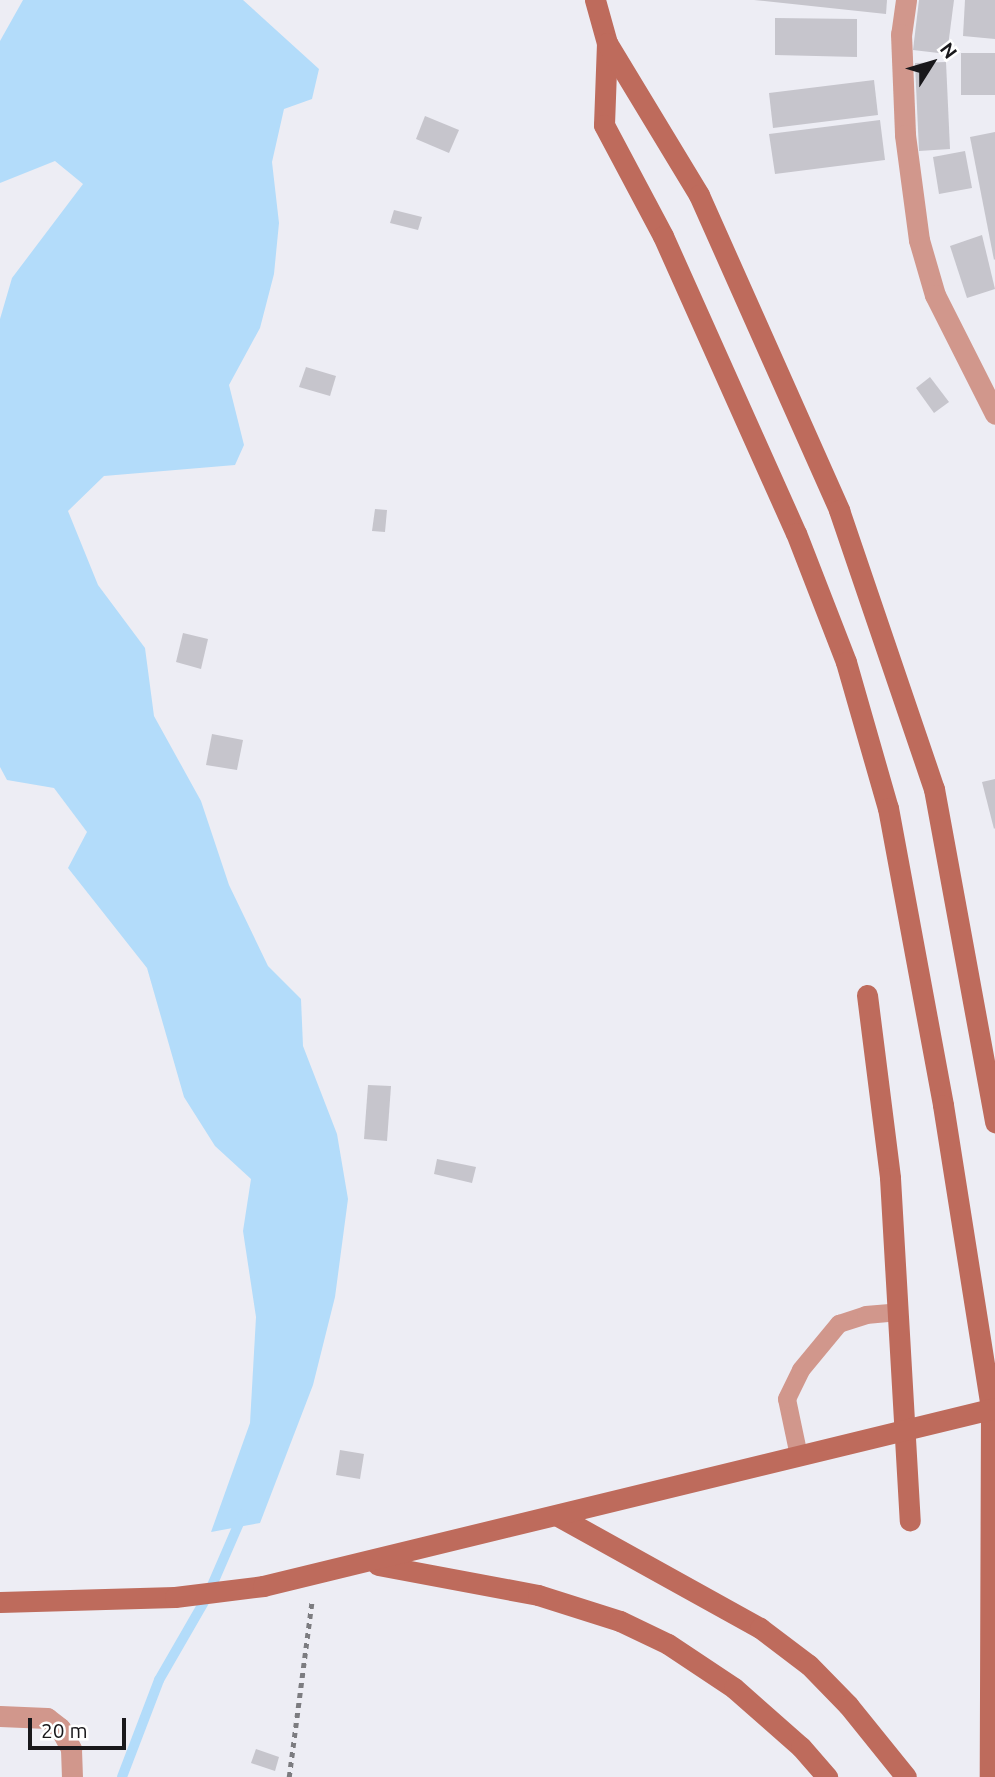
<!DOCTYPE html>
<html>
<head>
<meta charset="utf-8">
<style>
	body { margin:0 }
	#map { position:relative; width:995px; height:1777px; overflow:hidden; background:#ededf4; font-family:Ubuntu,sans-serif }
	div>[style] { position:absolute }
	.water>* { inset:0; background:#b3dcfa }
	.stream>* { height:10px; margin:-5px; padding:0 5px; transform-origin:5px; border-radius:5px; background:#b3dcfa }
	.building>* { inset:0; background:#c6c5cc }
	.path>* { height:4.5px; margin-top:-2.25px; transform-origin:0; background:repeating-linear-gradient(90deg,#7c7c80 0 5px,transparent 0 10px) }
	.lane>* { height:18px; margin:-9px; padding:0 9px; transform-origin:9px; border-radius:9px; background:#d1978c }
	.street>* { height:21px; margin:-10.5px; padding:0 10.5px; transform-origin:10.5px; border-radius:10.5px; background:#d1978c }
	.secondary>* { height:21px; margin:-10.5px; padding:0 10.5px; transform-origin:10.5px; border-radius:10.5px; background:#be6b5c }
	span { translate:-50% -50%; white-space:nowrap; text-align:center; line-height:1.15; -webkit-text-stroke:6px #fff; paint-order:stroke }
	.north { position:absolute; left:897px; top:28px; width:70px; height:70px; -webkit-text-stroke:5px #fff; paint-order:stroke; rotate:53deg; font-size:19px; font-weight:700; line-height:28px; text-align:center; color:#19181b }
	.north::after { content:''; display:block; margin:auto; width:24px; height:32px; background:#19181b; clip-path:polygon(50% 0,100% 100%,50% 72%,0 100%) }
	.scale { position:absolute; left:28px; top:1718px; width:98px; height:32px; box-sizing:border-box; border:4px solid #19181b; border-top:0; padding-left:9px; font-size:21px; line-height:24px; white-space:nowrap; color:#19181b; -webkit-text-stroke:5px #fff; paint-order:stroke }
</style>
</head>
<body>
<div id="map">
	<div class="water">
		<i style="clip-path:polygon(23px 0,243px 0,319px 69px,312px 99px,284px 109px,272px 162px,279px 223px,274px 274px,260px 328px,229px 385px,244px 445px,235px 465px,104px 476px,68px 511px,98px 585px,145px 648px,154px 716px,201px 801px,229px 885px,268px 966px,301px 999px,303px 1046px,337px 1134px,348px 1199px,335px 1297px,313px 1385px,260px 1523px,211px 1532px,250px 1423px,256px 1317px,243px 1231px,251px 1179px,215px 1146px,184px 1097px,147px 968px,68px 868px,87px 832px,54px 788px,7px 780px,0 767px,0 319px,12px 278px,83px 184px,55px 161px,0 183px,0 41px)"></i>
	</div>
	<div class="stream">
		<i style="left:122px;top:1777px;width:104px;rotate:-69.1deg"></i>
		<i style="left:159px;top:1680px;width:96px;rotate:-60deg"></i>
		<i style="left:207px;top:1597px;width:90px;rotate:-66.6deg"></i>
	</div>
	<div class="building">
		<i style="clip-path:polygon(754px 0,887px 0,886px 14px)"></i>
		<i style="clip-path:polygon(919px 0,954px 0,947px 54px,913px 50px)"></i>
		<i style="clip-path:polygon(965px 0,995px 0,995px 39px,963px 36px)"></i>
		<i style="clip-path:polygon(775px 18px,857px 19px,857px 57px,775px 55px)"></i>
		<i style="clip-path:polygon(961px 53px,995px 53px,995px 95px,961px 95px)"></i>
		<i style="clip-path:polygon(946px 62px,950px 149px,919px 151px,915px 63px)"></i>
		<i style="clip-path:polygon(874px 80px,878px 115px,773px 128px,769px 93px)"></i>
		<i style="clip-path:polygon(425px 116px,459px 130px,449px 153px,416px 139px)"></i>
		<i style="clip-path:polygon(880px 120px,885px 160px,775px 174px,769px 134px)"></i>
		<i style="clip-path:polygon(995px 132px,995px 259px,994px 260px,970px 137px)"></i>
		<i style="clip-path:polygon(965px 151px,972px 188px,939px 194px,933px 157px)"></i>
		<i style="clip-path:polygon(394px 210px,422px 217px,418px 230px,390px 223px)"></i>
		<i style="clip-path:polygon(982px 235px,995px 289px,967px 298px,950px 246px)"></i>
		<i style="clip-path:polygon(306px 367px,336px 376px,330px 396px,299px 387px)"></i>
		<i style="clip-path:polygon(930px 377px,949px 402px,934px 413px,916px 388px)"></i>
		<i style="clip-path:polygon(375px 509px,387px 510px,385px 532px,372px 531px)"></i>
		<i style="clip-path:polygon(183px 633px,208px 639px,201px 669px,176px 662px)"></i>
		<i style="clip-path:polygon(212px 734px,243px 740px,237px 770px,206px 765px)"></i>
		<i style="clip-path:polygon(995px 779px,995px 828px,994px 829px,982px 782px)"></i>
		<i style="clip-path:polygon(368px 1085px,391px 1086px,387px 1141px,364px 1139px)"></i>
		<i style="clip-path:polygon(437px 1159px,476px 1167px,472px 1183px,434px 1174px)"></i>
		<i style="clip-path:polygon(340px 1450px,364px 1454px,360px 1479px,336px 1475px)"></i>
		<i style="clip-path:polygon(256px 1749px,279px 1757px,275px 1771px,251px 1763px)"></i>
	</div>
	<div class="path">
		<i style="left:289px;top:1777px;width:177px;rotate:-82.6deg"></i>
	</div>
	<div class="lane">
		<i style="left:799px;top:1456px;width:58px;rotate:-101.9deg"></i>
		<i style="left:787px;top:1399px;width:32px;rotate:-64deg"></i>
		<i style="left:801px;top:1370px;width:60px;rotate:-50.4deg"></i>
		<i style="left:839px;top:1324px;width:28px;rotate:-18deg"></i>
		<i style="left:866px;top:1315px;width:33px;rotate:-5deg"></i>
	</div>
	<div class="street">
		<i style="left:906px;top:0;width:34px;rotate:98deg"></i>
		<i style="left:901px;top:34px;width:101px;rotate:87.7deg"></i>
		<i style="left:905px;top:135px;width:106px;rotate:82.4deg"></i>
		<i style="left:919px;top:240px;width:57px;rotate:73.8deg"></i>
		<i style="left:935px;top:295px;width:133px;rotate:63.2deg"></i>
		<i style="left:0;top:1716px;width:47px;rotate:2.4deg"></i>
		<i style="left:47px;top:1718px;width:16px;rotate:38deg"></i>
		<i style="left:60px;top:1728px;width:24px;rotate:62deg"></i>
		<i style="left:71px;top:1749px;width:28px;rotate:88deg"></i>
	</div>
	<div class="secondary">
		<i style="left:595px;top:0;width:45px;rotate:74.4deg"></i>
		<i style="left:607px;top:43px;width:82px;rotate:92.1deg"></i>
		<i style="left:604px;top:125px;width:126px;rotate:62deg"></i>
		<i style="left:663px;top:236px;width:325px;rotate:65.9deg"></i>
		<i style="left:796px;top:533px;width:138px;rotate:68.8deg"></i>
		<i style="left:846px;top:662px;width:152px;rotate:74deg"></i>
		<i style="left:888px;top:808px;width:302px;rotate:79.5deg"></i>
		<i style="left:943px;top:1105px;width:308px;rotate:81deg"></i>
		<i style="left:991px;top:1409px;width:368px;rotate:90.2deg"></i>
		<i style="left:607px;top:43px;width:178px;rotate:58.8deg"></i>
		<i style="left:699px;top:195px;width:345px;rotate:66deg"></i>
		<i style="left:839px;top:510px;width:295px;rotate:71.2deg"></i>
		<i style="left:934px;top:789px;width:339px;rotate:79.6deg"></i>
		<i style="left:867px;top:995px;width:184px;rotate:82.8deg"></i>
		<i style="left:890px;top:1178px;width:343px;rotate:86.7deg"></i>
		<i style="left:558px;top:1516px;width:231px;rotate:29deg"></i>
		<i style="left:760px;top:1628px;width:61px;rotate:37.1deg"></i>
		<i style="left:809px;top:1665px;width:56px;rotate:45.7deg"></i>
		<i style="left:848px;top:1705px;width:92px;rotate:51.1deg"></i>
		<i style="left:378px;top:1565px;width:163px;rotate:10.6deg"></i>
		<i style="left:538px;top:1595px;width:86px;rotate:17.6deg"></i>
		<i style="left:620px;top:1621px;width:53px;rotate:25.6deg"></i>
		<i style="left:668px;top:1644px;width:79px;rotate:33.7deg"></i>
		<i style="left:734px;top:1688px;width:89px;rotate:41.4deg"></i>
		<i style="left:801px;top:1747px;width:40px;rotate:49deg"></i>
		<i style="left:0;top:1602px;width:175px;rotate:-1.6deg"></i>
		<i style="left:175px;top:1597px;width:89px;rotate:-7.1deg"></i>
		<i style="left:263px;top:1586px;width:753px;rotate:-13.67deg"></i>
	</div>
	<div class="north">N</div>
	<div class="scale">20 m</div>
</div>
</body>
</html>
